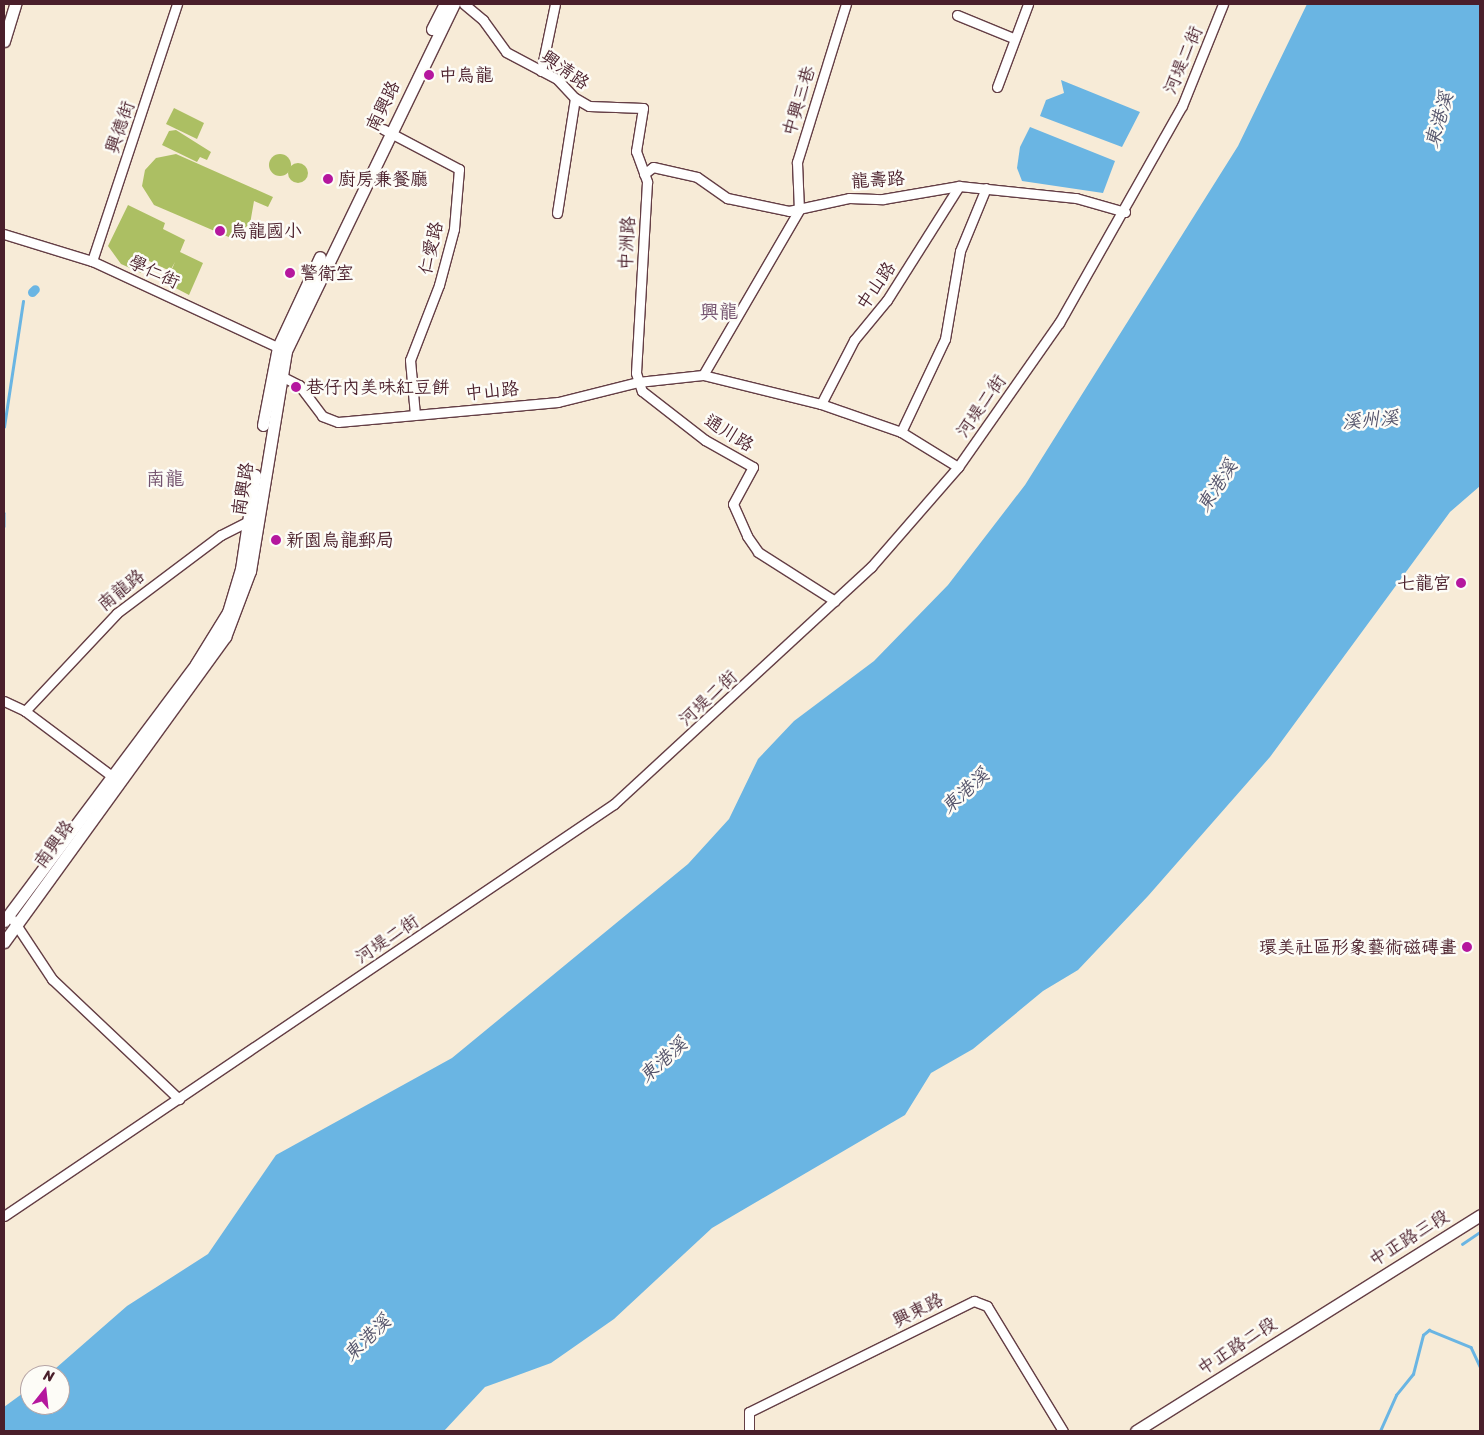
<!DOCTYPE html>
<html>
<head>
<meta charset="utf-8">
<style>
	body { margin:0 }
	#map { position:relative; width:1484px; height:1435px; overflow:hidden; background:#f7ebd7; font-family:Sriracha,"LXGW WenKai TC",sans-serif }
	div>[style] { position:absolute }
	.green>* { inset:0; background:#acbf63 }
	.round { border-radius:50% }
	.water>* { inset:0; background:#6ab5e3 }
	.stream>* { height:2.5px; margin:-1.25px; padding:0 1.25px; transform-origin:1.25px; border-radius:1.25px; background:#6ab5e3 }
	.canal>* { height:9px; margin:-4.5px; padding:0 4.5px; transform-origin:4.5px; border-radius:4.5px; background:#6ab5e3 }
	.roads { filter:drop-shadow(1px 0 #643e45) drop-shadow(-1px 0 #643e45) drop-shadow(0 1px #643e45) drop-shadow(0 -1px #643e45) }
	.minor>* { height:9px; margin:-4.5px; padding:0 4.5px; transform-origin:4.5px; border-radius:4.5px; background:#fff }
	.major>* { height:11px; margin:-5.5px; padding:0 5.5px; transform-origin:5.5px; border-radius:5.5px; background:#fff }
	.dots>* { width:14px; height:14px; translate:-50% -50%; box-sizing:border-box; border:2px solid #fdfcf7; border-radius:50% }
	span { translate:-50% -50%; white-space:nowrap; text-align:center; line-height:1.15; -webkit-text-stroke:5px #fdfcf7; paint-order:stroke }
	.street-label { font-size:18px; color:#4a1f2b }
	.poi-label { font-size:18px; color:#4a1f2b }
	.left { translate:0 -50%; text-align:left }
	.right { translate:-100% -50%; text-align:right }
	.water-label { font-size:19px; color:#55546b; font-style:italic }
	.neighbourhood-label { font-size:19px; color:#73526e }
	.frame { position:absolute; inset:0; border:5px solid #4a1f2b; pointer-events:none }
	.north { position:absolute; left:20px; top:1365px; width:50px; height:50px; box-sizing:border-box; background:#fdfcf7; border:1px solid #b5a4a5; border-radius:50%; rotate:16deg; font-size:14px; font-weight:700; line-height:20px; text-align:center; color:#4a1f2b }
	.north::after { content:''; display:block; margin:auto; width:18px; height:22px; background:#b5179e; clip-path:polygon(50% 0,100% 100%,50% 72%,0 100%) }
</style>
</head>
<body>
<div id="map">
	<div class="green">
		<i style="clip-path:polygon(174px 108px,204px 123px,197px 139px,166px 124px)"></i>
		<i style="clip-path:polygon(176px 130px,211px 152px,207px 160px,200px 157px,197px 162px,162px 145px,169px 131px)"></i>
		<i style="clip-path:polygon(176px 154px,273px 197px,268px 207px,254px 201px,250px 224px,231px 238px,154px 205px,142px 186px,145px 170px,156px 158px)"></i>
		<i class="round" style="left:269px;top:154px;width:22px;height:22px"></i>
		<i class="round" style="left:288px;top:163px;width:20px;height:20px"></i>
		<i style="clip-path:polygon(128px 205px,165px 223px,163px 229px,185px 240px,180px 252px,203px 263px,189px 295px,166px 283px,175px 262px,170px 271px,147px 260px,141px 273px,121px 264px,108px 246px)"></i>
	</div>
	<div class="water">
		<i style="clip-path:polygon(1307px 4px,1480px 4px,1480px 486px,1450px 512px,1270px 757px,1148px 896px,1078px 970px,1043px 991px,973px 1049px,931px 1073px,905px 1115px,712px 1228px,614px 1319px,551px 1363px,485px 1387px,444px 1431px,4px 1431px,4px 1407px,30px 1388px,30px 1405px,60px 1405px,60px 1375px,48px 1375px,127px 1306px,208px 1254px,276px 1155px,452px 1058px,688px 864px,729px 819px,758px 759px,794px 721px,874px 661px,948px 585px,1025px 485px,1238px 146px)"></i>
		<i style="clip-path:polygon(1061px 80px,1140px 112px,1122px 147px,1040px 116px,1046px 100px,1064px 93px)"></i>
		<i style="clip-path:polygon(1030px 127px,1115px 161px,1103px 193px,1022px 181px,1017px 168px,1020px 147px)"></i>
	</div>
	<div class="stream">
		<i style="left:4px;top:427px;width:127px;rotate:-81.4deg"></i>
		<i style="left:4px;top:513px;width:13px;rotate:90deg"></i>
		<i style="left:1462px;top:1244px;width:22px;rotate:-34deg"></i>
		<i style="left:1380px;top:1431px;width:39px;rotate:-66deg"></i>
		<i style="left:1396px;top:1395px;width:27px;rotate:-51deg"></i>
		<i style="left:1413px;top:1374px;width:40px;rotate:-75.6deg"></i>
		<i style="left:1423px;top:1335px;width:8px;rotate:-40deg"></i>
		<i style="left:1429px;top:1330px;width:45px;rotate:22deg"></i>
		<i style="left:1471px;top:1347px;width:21px;rotate:65deg"></i>
	</div>
	<div class="canal">
		<i style="left:32px;top:292px;width:4px;rotate:-45deg"></i>
	</div>
	<div class="roads">
		<div class="minor">
			<i style="left:464px;top:4px;width:25px;rotate:40deg"></i>
			<i style="left:483px;top:20px;width:39px;rotate:54deg"></i>
			<i style="left:506px;top:52px;width:58px;rotate:27.9deg"></i>
			<i style="left:557px;top:79px;width:26px;rotate:47deg"></i>
			<i style="left:575px;top:98px;width:16px;rotate:30deg"></i>
			<i style="left:589px;top:106px;width:54px;rotate:2.1deg"></i>
			<i style="left:643px;top:108px;width:44px;rotate:99.2deg"></i>
			<i style="left:636px;top:151px;width:33px;rotate:70deg"></i>
			<i style="left:647px;top:182px;width:191px;rotate:93.3deg"></i>
			<i style="left:636px;top:373px;width:19px;rotate:72deg"></i>
			<i style="left:642px;top:391px;width:80px;rotate:37.9deg"></i>
			<i style="left:705px;top:440px;width:55px;rotate:29.4deg"></i>
			<i style="left:753px;top:467px;width:42px;rotate:118.4deg"></i>
			<i style="left:733px;top:504px;width:35px;rotate:66deg"></i>
			<i style="left:747px;top:536px;width:19px;rotate:55deg"></i>
			<i style="left:758px;top:552px;width:91px;rotate:32.5deg"></i>
			<i style="left:957px;top:15px;width:61px;rotate:22.3deg"></i>
			<i style="left:541px;top:71px;width:68px;rotate:-78.2deg"></i>
			<i style="left:997px;top:87px;width:89px;rotate:-69.5deg"></i>
			<i style="left:383px;top:129px;width:86px;rotate:27.8deg"></i>
			<i style="left:459px;top:169px;width:60px;rotate:94.8deg"></i>
			<i style="left:454px;top:229px;width:58px;rotate:105deg"></i>
			<i style="left:439px;top:285px;width:80px;rotate:111.1deg"></i>
			<i style="left:410px;top:360px;width:55px;rotate:84.8deg"></i>
			<i style="left:644px;top:174px;width:11px;rotate:-38deg"></i>
			<i style="left:653px;top:167px;width:45px;rotate:12.8deg"></i>
			<i style="left:697px;top:177px;width:37px;rotate:35deg"></i>
			<i style="left:727px;top:198px;width:63px;rotate:11.8deg"></i>
			<i style="left:789px;top:211px;width:61px;rotate:-12.2deg"></i>
			<i style="left:849px;top:198px;width:34px;rotate:2deg"></i>
			<i style="left:883px;top:199px;width:77px;rotate:-9.7deg"></i>
			<i style="left:959px;top:186px;width:118px;rotate:5.9deg"></i>
			<i style="left:1076px;top:198px;width:51px;rotate:15.9deg"></i>
			<i style="left:557px;top:213px;width:116px;rotate:-81.1deg"></i>
			<i style="left:4px;top:234px;width:92px;rotate:17.1deg"></i>
			<i style="left:92px;top:261px;width:209px;rotate:24.9deg"></i>
			<i style="left:92px;top:261px;width:271px;rotate:-71.7deg"></i>
			<i style="left:277px;top:374px;width:25px;rotate:27deg"></i>
			<i style="left:299px;top:385px;width:39px;rotate:53deg"></i>
			<i style="left:322px;top:416px;width:17px;rotate:21deg"></i>
			<i style="left:338px;top:422px;width:221px;rotate:-5.2deg"></i>
			<i style="left:558px;top:402px;width:82px;rotate:-14deg"></i>
			<i style="left:638px;top:382px;width:65px;rotate:-6.1deg"></i>
			<i style="left:703px;top:375px;width:122px;rotate:13.8deg"></i>
			<i style="left:821px;top:404px;width:85px;rotate:19.3deg"></i>
			<i style="left:703px;top:375px;width:191px;rotate:-59.8deg"></i>
			<i style="left:799px;top:210px;width:48px;rotate:-92.4deg"></i>
			<i style="left:797px;top:162px;width:165px;rotate:-72.8deg"></i>
			<i style="left:821px;top:404px;width:72px;rotate:-62.7deg"></i>
			<i style="left:854px;top:340px;width:52px;rotate:-50.5deg"></i>
			<i style="left:887px;top:300px;width:135px;rotate:-57.7deg"></i>
			<i style="left:958px;top:467px;width:67px;rotate:-148.4deg"></i>
			<i style="left:901px;top:432px;width:103px;rotate:-64.7deg"></i>
			<i style="left:945px;top:339px;width:89px;rotate:-80.3deg"></i>
			<i style="left:960px;top:251px;width:68px;rotate:-67.6deg"></i>
			<i style="left:4px;top:701px;width:23px;rotate:25deg"></i>
			<i style="left:25px;top:711px;width:114px;rotate:36.8deg"></i>
			<i style="left:25px;top:711px;width:134px;rotate:-46.8deg"></i>
			<i style="left:117px;top:613px;width:130px;rotate:-36.9deg"></i>
			<i style="left:221px;top:535px;width:36px;rotate:-27deg"></i>
			<i style="left:13px;top:920px;width:71px;rotate:56.5deg"></i>
			<i style="left:52px;top:979px;width:175px;rotate:43.4deg"></i>
			<i style="left:4px;top:1216px;width:736px;rotate:-34.04deg"></i>
			<i style="left:614px;top:804px;width:350px;rotate:-42.7deg"></i>
			<i style="left:871px;top:567px;width:133px;rotate:-49deg"></i>
			<i style="left:958px;top:467px;width:176px;rotate:-55deg"></i>
			<i style="left:1059px;top:323px;width:249px;rotate:-60.5deg"></i>
			<i style="left:1182px;top:106px;width:110px;rotate:-68.1deg"></i>
			<i style="left:749px;top:1431px;width:19px;rotate:-90deg"></i>
			<i style="left:749px;top:1412px;width:251px;rotate:-26.3deg"></i>
			<i style="left:974px;top:1301px;width:14px;rotate:21deg"></i>
			<i style="left:987px;top:1306px;width:146px;rotate:58.7deg"></i>
		</div>
		<div class="major">
			<i style="left:432px;top:29px;width:28px;rotate:-63deg"></i>
			<i style="left:4px;top:41px;width:39px;rotate:-73deg"></i>
			<i style="left:263px;top:425px;width:79px;rotate:-79.1deg"></i>
			<i style="left:278px;top:347px;width:99px;rotate:-65deg"></i>
			<i style="left:4px;top:921px;width:321px;rotate:-53.2deg"></i>
			<i style="left:196px;top:664px;width:61px;rotate:-58.4deg"></i>
			<i style="left:228px;top:612px;width:45px;rotate:-73.2deg"></i>
			<i style="left:241px;top:569px;width:95px;rotate:-81.5deg"></i>
			<i style="left:4px;top:942px;width:377px;rotate:-54.1deg"></i>
			<i style="left:225px;top:637px;width:71px;rotate:-69.3deg"></i>
			<i style="left:250px;top:571px;width:223px;rotate:-80.7deg"></i>
			<i style="left:286px;top:351px;width:386px;rotate:-64.2deg"></i>
			<i style="left:1136px;top:1431px;width:406px;rotate:-32.1deg"></i>
		</div>
	</div>
	<div class="dots">
		<i style="left:429px;top:75px;background:#b5179e"></i>
		<i style="left:328px;top:179px;background:#b5179e"></i>
		<i style="left:220px;top:231px;background:#b5179e"></i>
		<i style="left:290px;top:273px;background:#b5179e"></i>
		<i style="left:296px;top:387px;background:#b5179e"></i>
		<i style="left:276px;top:540px;background:#b5179e"></i>
		<i style="left:1461px;top:583px;background:#b5179e"></i>
		<i style="left:1467px;top:947px;background:#b5179e"></i>
	</div>
	<div class="street-label">
		<span style="left:1183px;top:60px;rotate:-67deg">河堤二街</span>
		<span style="left:565px;top:70px;rotate:35deg">興清路</span>
		<span style="left:799px;top:101px;rotate:-73deg">中興三巷</span>
		<span style="left:383px;top:106px;rotate:-64deg">南興路</span>
		<span style="left:120px;top:127px;rotate:-71deg">興德街</span>
		<span style="left:878px;top:180px;rotate:-4deg">龍壽路</span>
		<span style="left:627px;top:243px;rotate:-87deg">中洲路</span>
		<span style="left:431px;top:248px;rotate:-77deg">仁愛路</span>
		<span style="left:154px;top:272px;rotate:25deg">學仁街</span>
		<span style="left:876px;top:286px;rotate:-55deg">中山路</span>
		<span style="left:492px;top:391px;rotate:-5deg">中山路</span>
		<span style="left:981px;top:406px;rotate:-55deg">河堤二街</span>
		<span style="left:729px;top:433px;rotate:32deg">通川路</span>
		<span style="left:243px;top:489px;rotate:-81deg">南興路</span>
		<span style="left:121px;top:590px;rotate:-39deg">南龍路</span>
		<span style="left:708px;top:698px;rotate:-43deg">河堤二街</span>
		<span style="left:54px;top:844px;rotate:-54deg">南興路</span>
		<span style="left:387px;top:939px;rotate:-34deg">河堤二街</span>
		<span style="left:1409px;top:1238px;rotate:-32deg">中正路三段</span>
		<span style="left:918px;top:1310px;rotate:-26deg">興東路</span>
		<span style="left:1237px;top:1346px;rotate:-33deg">中正路二段</span>
	</div>
	<div class="poi-label">
		<span class="left" style="left:439px;top:75px">中烏龍</span>
		<span class="left" style="left:338px;top:179px">廚房兼餐廳</span>
		<span class="left" style="left:230px;top:231px">烏龍國小</span>
		<span class="left" style="left:300px;top:273px">警衛室</span>
		<span class="left" style="left:306px;top:387px">巷仔内美味紅豆餅</span>
		<span class="left" style="left:286px;top:540px">新園烏龍郵局</span>
		<span class="right" style="left:1451px;top:583px">七龍宮</span>
		<span class="right" style="left:1457px;top:947px">環美社區形象藝術磁磚畫</span>
	</div>
	<div class="water-label">
		<span style="left:1439px;top:120px;rotate:-74deg">東港溪</span>
		<span style="left:1370px;top:420px;rotate:-5deg">溪州溪</span>
		<span style="left:1217px;top:486px;rotate:-57deg">東港溪</span>
		<span style="left:965px;top:791px;rotate:-42deg">東港溪</span>
		<span style="left:663px;top:1060px;rotate:-42deg">東港溪</span>
		<span style="left:367px;top:1338px;rotate:-44deg">東港溪</span>
	</div>
	<div class="neighbourhood-label">
		<span style="left:719px;top:312px">興龍</span>
		<span style="left:165px;top:479px">南龍</span>
	</div>
	<div class="frame"></div>
	<div class="north">N</div>
</div>
</body>
</html>
